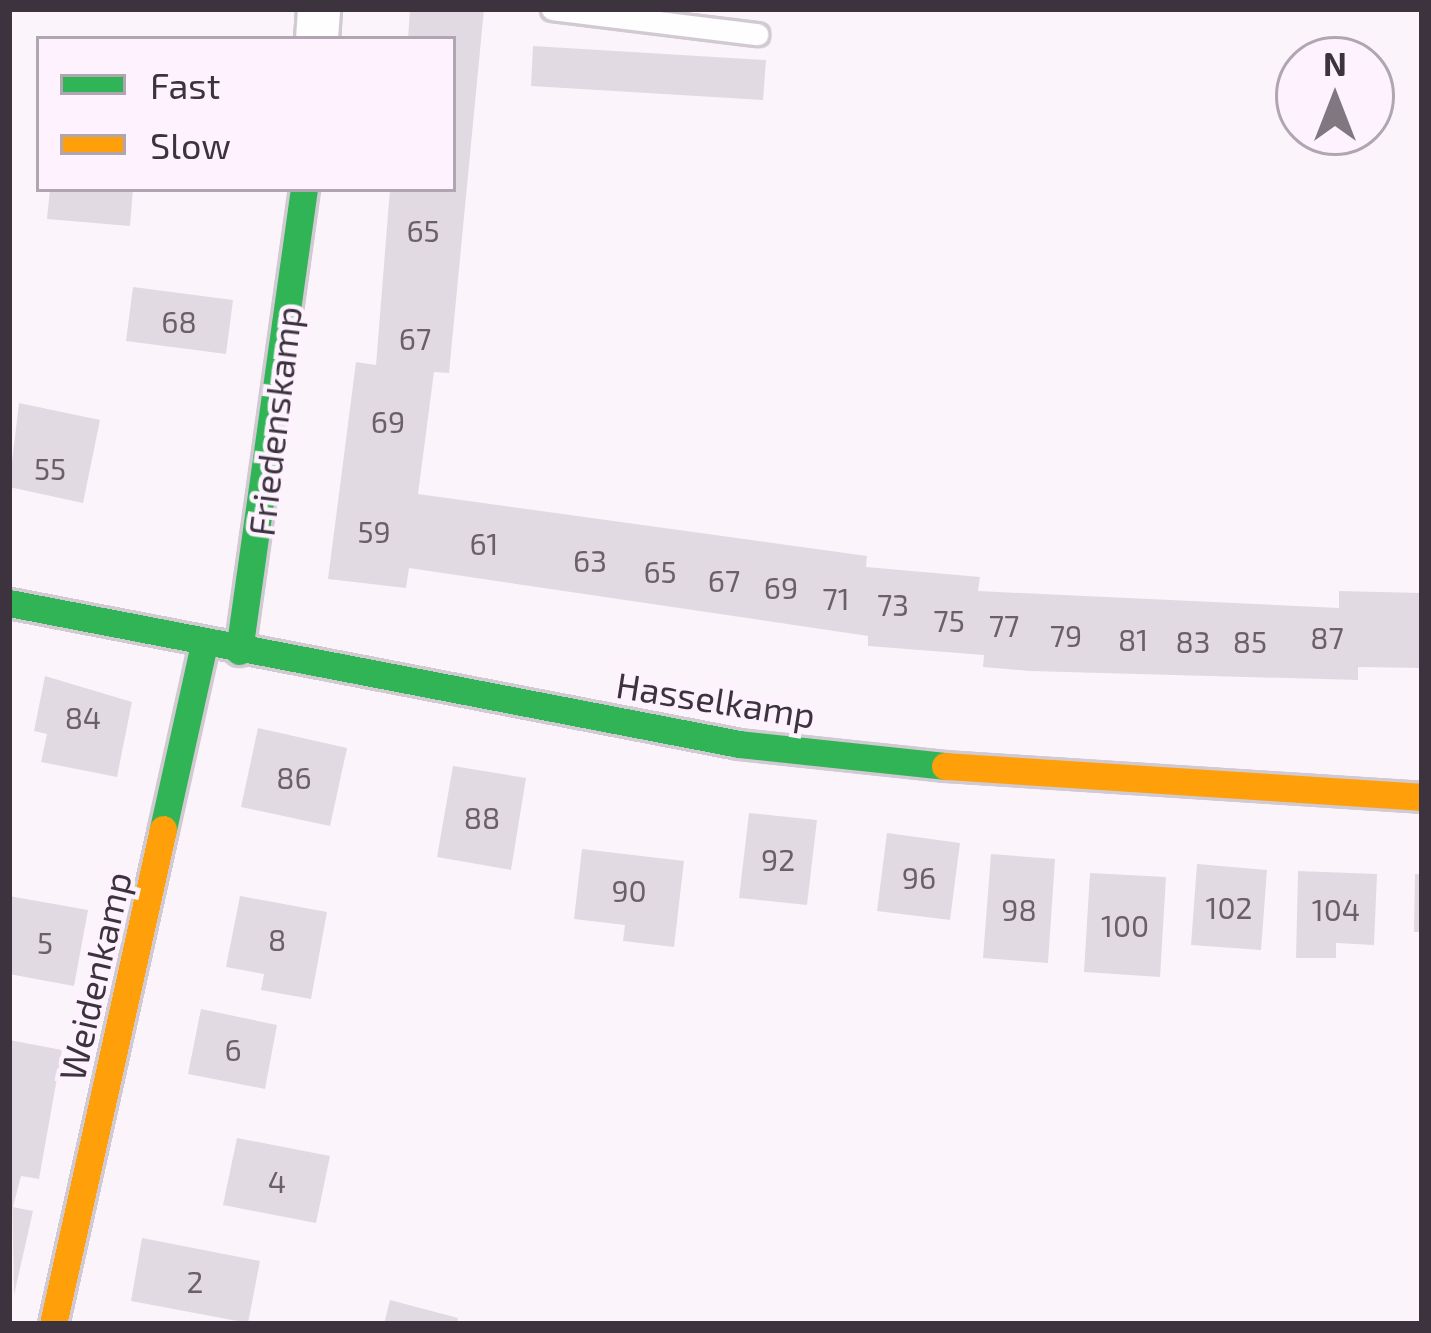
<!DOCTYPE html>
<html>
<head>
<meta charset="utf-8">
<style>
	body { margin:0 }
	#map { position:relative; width:1431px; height:1333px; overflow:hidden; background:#fbf5fb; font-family:"Exo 2",sans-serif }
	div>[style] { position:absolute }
	.building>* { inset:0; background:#e2dae2 }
	.roads { filter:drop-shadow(3px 0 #d2cad2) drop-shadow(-3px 0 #d2cad2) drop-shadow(0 3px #d2cad2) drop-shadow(0 -3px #d2cad2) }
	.lane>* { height:21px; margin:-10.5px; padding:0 10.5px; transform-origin:10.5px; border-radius:10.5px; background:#fefefe }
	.street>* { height:42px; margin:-21px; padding:0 21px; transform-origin:21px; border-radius:21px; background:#fefefe }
	.fast>* { height:27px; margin:-13.5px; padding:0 13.5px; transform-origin:13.5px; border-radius:13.5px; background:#30b455 }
	.slow>* { height:27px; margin:-13.5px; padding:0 13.5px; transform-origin:13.5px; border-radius:13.5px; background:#ff9f0a }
	span { translate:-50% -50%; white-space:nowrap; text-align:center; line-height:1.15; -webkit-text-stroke:9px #fdf2fe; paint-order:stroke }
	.number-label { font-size:30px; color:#69606a }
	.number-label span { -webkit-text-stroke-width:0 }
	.street-label { font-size:36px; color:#3d333e }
	.frame { position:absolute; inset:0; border:12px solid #3d333e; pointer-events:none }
	.legend { position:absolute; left:36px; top:36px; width:420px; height:156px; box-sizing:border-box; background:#fdf2fe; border:3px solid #b0a6b1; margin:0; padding:15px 21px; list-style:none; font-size:36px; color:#3d333e }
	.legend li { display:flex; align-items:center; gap:24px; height:60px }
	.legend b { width:60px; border:3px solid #b0a6b1 }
	.north { position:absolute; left:1275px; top:36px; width:120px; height:120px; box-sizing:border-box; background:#fdf2fe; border:3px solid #b0a6b1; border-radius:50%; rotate:0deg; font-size:33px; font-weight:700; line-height:48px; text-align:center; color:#3d333e }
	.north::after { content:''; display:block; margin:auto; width:42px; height:54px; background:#807780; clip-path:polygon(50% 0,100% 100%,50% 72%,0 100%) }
</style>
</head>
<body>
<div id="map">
	<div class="building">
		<i style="clip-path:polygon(410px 9px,484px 9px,449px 373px,434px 372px,418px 494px,867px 556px,866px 567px,980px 577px,978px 591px,1339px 608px,1339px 591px,1422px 593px,1422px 668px,1358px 667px,1358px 680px,1030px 671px,983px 667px,984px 655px,868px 646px,868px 636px,409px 568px,406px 588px,328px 579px,356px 362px,376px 365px,390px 189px,453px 189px,453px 39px,408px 39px)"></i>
		<i style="clip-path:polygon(533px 46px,766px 60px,763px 100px,531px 86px)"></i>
		<i style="clip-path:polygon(50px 189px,133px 189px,130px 226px,47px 219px)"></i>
		<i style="clip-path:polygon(133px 287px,233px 300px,226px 354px,126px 341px)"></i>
		<i style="clip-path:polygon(19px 403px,100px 420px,83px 503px,9px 487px)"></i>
		<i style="clip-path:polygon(45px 676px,132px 702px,117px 777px,41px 762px,47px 734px,34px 731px)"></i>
		<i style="clip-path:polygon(258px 728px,347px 748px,330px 826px,241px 807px)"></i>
		<i style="clip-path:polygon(453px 766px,526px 778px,511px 870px,437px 857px)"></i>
		<i style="clip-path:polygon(749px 813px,817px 820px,807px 905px,739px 898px)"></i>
		<i style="clip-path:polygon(887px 833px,960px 843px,950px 920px,877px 911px)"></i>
		<i style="clip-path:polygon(582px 849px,684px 861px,674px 947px,623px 941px,625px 925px,574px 919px)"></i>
		<i style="clip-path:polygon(991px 854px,1055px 859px,1048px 963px,983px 958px)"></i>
		<i style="clip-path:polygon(1197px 864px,1267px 870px,1261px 950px,1191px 945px)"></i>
		<i style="clip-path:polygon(1298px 871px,1377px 874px,1374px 945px,1336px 943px,1336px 958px,1296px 958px)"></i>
		<i style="clip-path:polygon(1090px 873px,1166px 877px,1160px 977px,1084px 972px)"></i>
		<i style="clip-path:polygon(1415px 874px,1422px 874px,1422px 932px,1414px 932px)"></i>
		<i style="clip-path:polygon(9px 896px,88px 910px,74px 986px,9px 974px)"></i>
		<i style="clip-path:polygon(240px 896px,327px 912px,311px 999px,261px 990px,264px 974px,226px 967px)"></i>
		<i style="clip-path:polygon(201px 1009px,277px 1025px,265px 1089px,188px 1074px)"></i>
		<i style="clip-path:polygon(9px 1040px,62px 1050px,39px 1179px,21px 1176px,13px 1207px,33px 1211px,14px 1295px)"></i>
		<i style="clip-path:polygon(237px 1138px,330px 1156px,316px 1223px,223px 1205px)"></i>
		<i style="clip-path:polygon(142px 1238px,260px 1261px,248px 1323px,131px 1301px)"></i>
		<i style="clip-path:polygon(390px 1300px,458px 1318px,457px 1324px,384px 1324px)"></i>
	</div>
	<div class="roads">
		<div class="lane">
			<i style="left:552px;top:9px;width:207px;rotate:7deg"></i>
		</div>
		<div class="street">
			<i style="left:317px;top:39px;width:30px;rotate:-86deg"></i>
		</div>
		<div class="fast">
			<i style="left:9px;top:603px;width:743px;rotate:10.93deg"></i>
			<i style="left:739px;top:744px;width:207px;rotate:6.1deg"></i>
			<i style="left:239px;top:651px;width:467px;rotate:-82deg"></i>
			<i style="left:163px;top:829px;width:189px;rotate:-77.5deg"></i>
		</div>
		<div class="slow">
			<i style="left:945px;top:766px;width:478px;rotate:3.7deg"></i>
			<i style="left:53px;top:1324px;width:507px;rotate:-77.47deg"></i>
		</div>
	</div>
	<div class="number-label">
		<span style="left:423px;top:230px">65</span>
		<span style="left:179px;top:321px">68</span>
		<span style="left:415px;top:338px">67</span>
		<span style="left:388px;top:421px">69</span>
		<span style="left:50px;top:468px">55</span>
		<span style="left:374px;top:531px">59</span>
		<span style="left:484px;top:543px">61</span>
		<span style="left:590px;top:560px">63</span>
		<span style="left:660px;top:571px">65</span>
		<span style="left:724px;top:580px">67</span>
		<span style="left:781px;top:587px">69</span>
		<span style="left:836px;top:598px">71</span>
		<span style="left:893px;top:604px">73</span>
		<span style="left:949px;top:620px">75</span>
		<span style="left:1004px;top:625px">77</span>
		<span style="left:1066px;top:635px">79</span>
		<span style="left:1327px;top:637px">87</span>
		<span style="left:1133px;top:639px">81</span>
		<span style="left:1193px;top:641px">83</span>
		<span style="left:1250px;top:641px">85</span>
		<span style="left:83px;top:717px">84</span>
		<span style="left:294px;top:777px">86</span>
		<span style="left:482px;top:817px">88</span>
		<span style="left:778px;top:859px">92</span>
		<span style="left:919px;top:877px">96</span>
		<span style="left:629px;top:890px">90</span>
		<span style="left:1229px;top:907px">102</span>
		<span style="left:1019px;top:909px">98</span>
		<span style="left:1336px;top:909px">104</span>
		<span style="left:1125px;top:925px">100</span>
		<span style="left:277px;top:939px">8</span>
		<span style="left:45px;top:942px">5</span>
		<span style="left:233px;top:1049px">6</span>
		<span style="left:277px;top:1181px">4</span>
		<span style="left:195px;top:1281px">2</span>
	</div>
	<div class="street-label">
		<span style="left:274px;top:421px;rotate:-83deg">Friedenskamp</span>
		<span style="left:716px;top:699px;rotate:9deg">Hasselkamp</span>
		<span style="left:94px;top:976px;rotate:-77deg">Weidenkamp</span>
	</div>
	<div class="frame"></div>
	<ul class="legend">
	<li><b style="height:15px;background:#30b455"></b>Fast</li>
	<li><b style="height:15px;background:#ff9f0a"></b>Slow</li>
	</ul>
	<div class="north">N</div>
</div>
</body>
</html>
